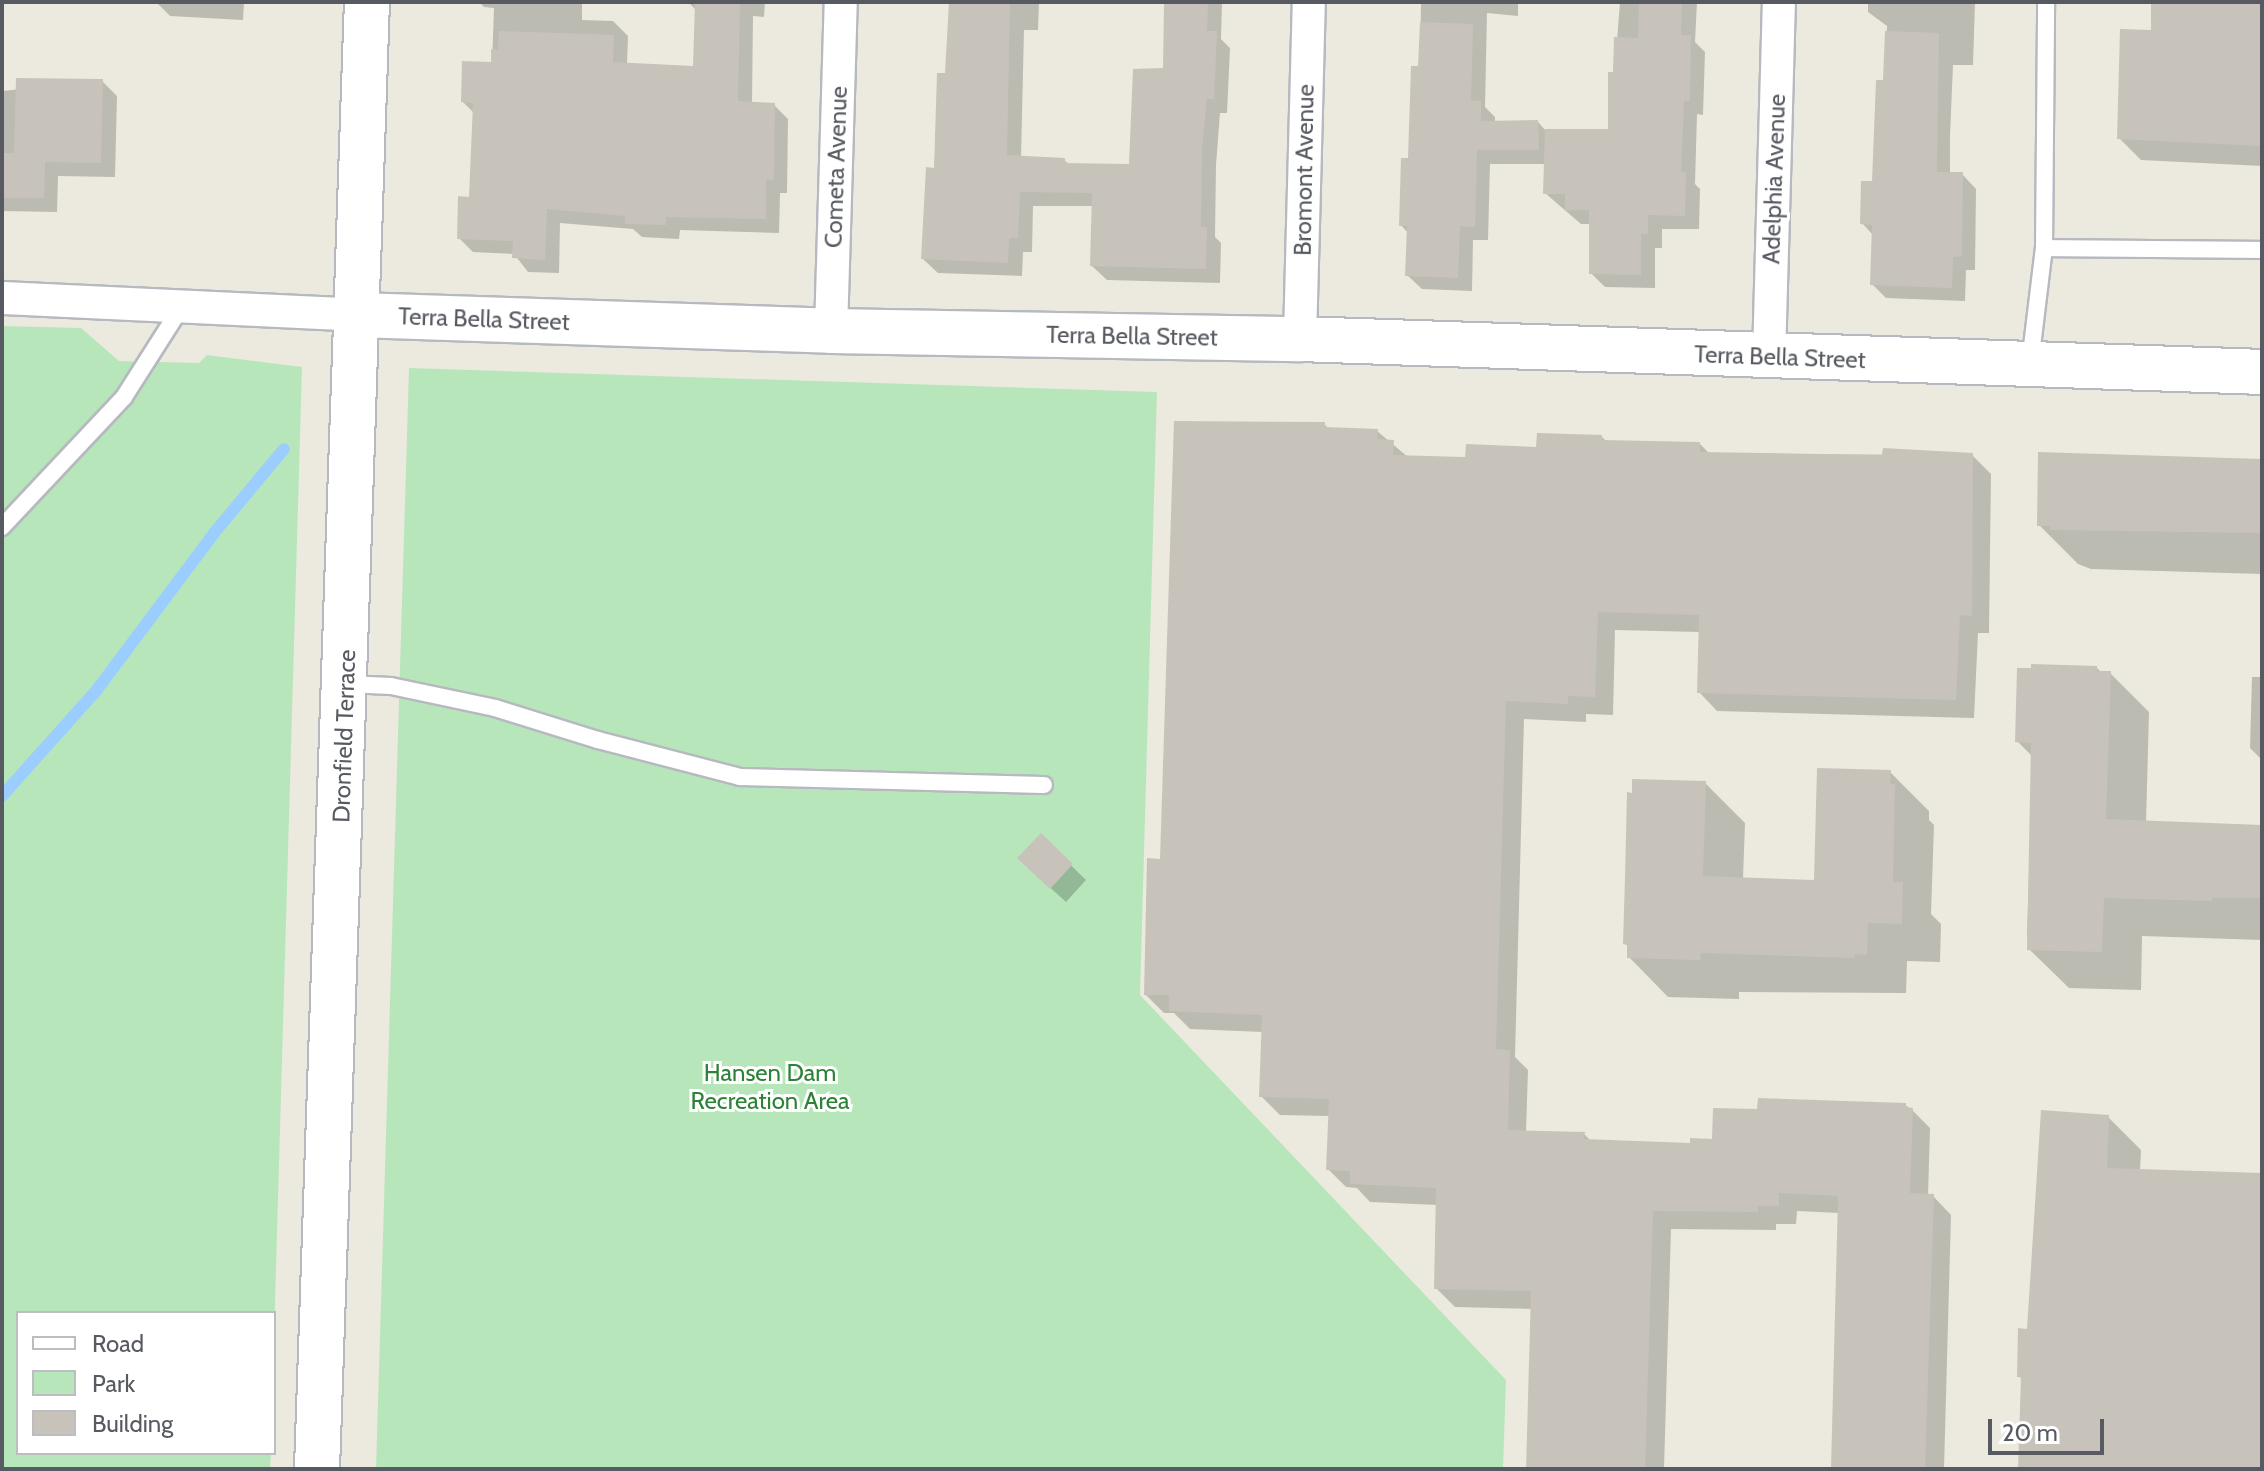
<!DOCTYPE html>
<html>
<head>
<meta charset="utf-8">
<style>
	body { margin:0 }
	#map { position:relative; width:2264px; height:1471px; overflow:hidden; background:#eceade; font-family:Cabin,sans-serif }
	div>[style] { position:absolute }
	.green>* { inset:0; background:#b8e6bb }
	.shadow>* { inset:0; background:#0003 }
	.stream>* { height:12px; margin:-6px; padding:0 6px; transform-origin:6px; border-radius:6px; background:#9bcdff }
	.building>* { inset:0; background:#c7c3bb }
	.roads { filter:drop-shadow(2px 0 #b6b9bf) drop-shadow(-2px 0 #b6b9bf) drop-shadow(0 2px #b6b9bf) drop-shadow(0 -2px #b6b9bf) }
	.lane>* { height:16px; margin:-8px; padding:0 8px; transform-origin:8px; border-radius:8px; background:#fff }
	.street>* { height:32px; margin:-16px; padding:0 16px; transform-origin:16px; border-radius:16px; background:#fff }
	.secondary>* { height:44px; margin:-22px; padding:0 22px; transform-origin:22px; border-radius:22px; background:#fff }
	span { translate:-50% -50%; white-space:nowrap; text-align:center; line-height:1.15; -webkit-text-stroke:6px #fff; paint-order:stroke }
	.street-label { font-size:24px; color:#575b61 }
	.park-label { font-size:24px; color:#2e8237 }
	.frame { position:absolute; inset:0; border:4px solid #575b61; pointer-events:none }
	.legend { position:absolute; left:16px; top:1311px; width:260px; height:144px; box-sizing:border-box; background:#fff; border:2px solid #bcbdc0; margin:0; padding:10px 14px; list-style:none; font-size:24px; color:#575b61 }
	.legend li { display:flex; align-items:center; gap:16px; height:40px }
	.legend b { width:40px; border:2px solid #bcbdc0 }
	.scale { position:absolute; left:1988px; top:1419px; width:116px; height:36px; box-sizing:border-box; border:4px solid #575b61; border-top:0; padding-left:10px; font-size:24px; line-height:28px; white-space:nowrap; color:#575b61; -webkit-text-stroke:6px #fff; paint-order:stroke }
</style>
</head>
<body>
<div id="map">
	<div class="green">
		<i style="clip-path:polygon(2px 326px,81px 328px,119px 361px,199px 363px,207px 355px,302px 367px,274px 1338px,274px 1313px,18px 1313px,18px 1453px,271px 1453px,270px 1469px,2px 1469px)"></i>
		<i style="clip-path:polygon(409px 368px,1157px 392px,1140px 995px,1506px 1380px,1503px 1469px,376px 1469px)"></i>
	</div>
	<div class="shadow">
		<i style="clip-path:polygon(156px 2px,244px 2px,243px 20px,170px 16px)"></i>
		<i style="clip-path:polygon(479px 2px,582px 2px,582px 20px,613px 21px,628px 36px,627px 65px,695px 68px,697px 11px,688px 2px,765px 2px,764px 17px,753px 16px,752px 104px,774px 105px,788px 119px,787px 193px,780px 193px,779px 233px,680px 230px,679px 239px,642px 237px,633px 229px,560px 223px,559px 273px,528px 272px,514px 254px,473px 252px,459px 238px,471px 199px,474px 113px,463px 102px,492px 64px,494px 8px,484px 7px)"></i>
		<i style="clip-path:polygon(951px 2px,1039px 2px,1038px 30px,1024px 30px,1021px 158px,1064px 160px,1070px 165px,1131px 166px,1165px 70px,1166px 2px,1222px 2px,1221px 39px,1230px 48px,1227px 113px,1220px 113px,1216px 165px,1215px 237px,1221px 243px,1220px 283px,1107px 280px,1092px 266px,1094px 206px,1033px 206px,1032px 252px,1023px 252px,1022px 276px,938px 273px,923px 259px,947px 75px)"></i>
		<i style="clip-path:polygon(1421px 2px,1518px 2px,1518px 16px,1487px 13px,1485px 107px,1495px 117px,1495px 123px,1538px 122px,1546px 131px,1610px 131px,1620px 2px,1697px 2px,1695px 42px,1705px 52px,1703px 115px,1697px 114px,1695px 184px,1700px 189px,1699px 229px,1662px 229px,1662px 248px,1655px 248px,1655px 288px,1605px 287px,1591px 273px,1591px 224px,1581px 224px,1545px 193px,1546px 164px,1490px 164px,1488px 240px,1473px 240px,1472px 291px,1422px 289px,1407px 275px,1408px 233px,1401px 225px,1420px 68px)"></i>
		<i style="clip-path:polygon(1868px 2px,1975px 2px,1973px 65px,1953px 65px,1950px 136px,1950px 174px,1962px 174px,1976px 189px,1975px 270px,1966px 270px,1965px 301px,1886px 298px,1872px 284px,1873px 235px,1862px 223px,1874px 183px,1885px 83px,1887px 26px,1868px 12px)"></i>
		<i style="clip-path:polygon(2153px 2px,2262px 2px,2262px 166px,2141px 160px,2119px 138px,2153px 32px)"></i>
		<i style="clip-path:polygon(102px 81px,117px 96px,115px 177px,58px 176px,57px 212px,2px 211px,2px 91px)"></i>
		<i style="clip-path:polygon(1324px 424px,1329px 429px,1377px 431px,1409px 458px,1467px 459px,1602px 437px,1607px 442px,1700px 444px,1710px 454px,1972px 455px,1991px 474px,1989px 633px,1978px 633px,1974px 718px,1717px 711px,1699px 692px,1700px 632px,1615px 630px,1613px 715px,1586px 714px,1586px 722px,1524px 719px,1515px 1057px,1528px 1070px,1526px 1132px,1584px 1134px,1592px 1142px,1692px 1145px,1714px 1141px,1759px 1111px,1905px 1105px,1912px 1110px,1930px 1128px,1928px 1196px,1933px 1196px,1951px 1215px,1944px 1469px,1833px 1469px,1840px 1213px,1797px 1211px,1796px 1224px,1776px 1224px,1776px 1230px,1671px 1229px,1664px 1469px,1528px 1469px,1533px 1309px,1455px 1307px,1436px 1288px,1438px 1205px,1370px 1202px,1357px 1188px,1346px 1187px,1328px 1169px,1330px 1116px,1280px 1115px,1261px 1096px,1263px 1032px,1190px 1029px,1174px 1013px,1164px 1013px,1146px 995px,1162px 861px)"></i>
		<i style="clip-path:polygon(2262px 461px,2262px 574px,2091px 569px,2078px 564px,2039px 525px)"></i>
		<i style="clip-path:polygon(2097px 668px,2102px 673px,2110px 673px,2149px 712px,2146px 823px,2262px 827px,2262px 940px,2142px 936px,2141px 990px,2069px 988px,2029px 949px,2027px 935px,2033px 757px,2017px 741px)"></i>
		<i style="clip-path:polygon(2252px 677px,2262px 677px,2262px 760px,2250px 748px)"></i>
		<i style="clip-path:polygon(1890px 772px,1929px 811px,1929px 820px,1934px 825px,1931px 914px,1941px 924px,1940px 962px,1907px 961px,1906px 993px,1739px 992px,1739px 999px,1668px 997px,1629px 957px,1629px 948px,1625px 943px,1705px 783px,1745px 823px,1743px 879px,1816px 882px)"></i>
		<i style="clip-path:polygon(1041px 836px,1086px 880px,1066px 902px,1034px 873px)"></i>
		<i style="clip-path:polygon(2108px 1117px,2141px 1150px,2140px 1171px,2262px 1175px,2262px 1469px,2020px 1469px,2023px 1381px,2019px 1376px,2029px 1331px)"></i>
	</div>
	<div class="stream">
		<i style="left:2px;top:796px;width:141px;rotate:-48.2deg"></i>
		<i style="left:96px;top:691px;width:197px;rotate:-53.2deg"></i>
		<i style="left:214px;top:533px;width:109px;rotate:-50.2deg"></i>
	</div>
	<div class="building">
		<i style="clip-path:polygon(695px 2px,740px 2px,738px 101px,775px 103px,774px 180px,766px 179px,766px 219px,666px 217px,666px 225px,625px 224px,625px 216px,547px 209px,545px 260px,512px 258px,513px 241px,457px 239px,458px 196px,469px 197px,473px 103px,461px 102px,462px 61px,491px 62px,491px 49px,498px 50px,499px 31px,614px 35px,613px 62px,693px 66px)"></i>
		<i style="clip-path:polygon(949px 2px,1010px 2px,1007px 155px,1065px 158px,1065px 163px,1129px 164px,1133px 69px,1163px 68px,1164px 2px,1208px 2px,1207px 31px,1217px 31px,1214px 99px,1207px 99px,1202px 149px,1201px 227px,1207px 227px,1206px 269px,1090px 266px,1092px 193px,1020px 192px,1018px 238px,1009px 238px,1008px 263px,921px 259px,926px 167px,934px 168px,937px 73px,945px 73px)"></i>
		<i style="clip-path:polygon(1639px 2px,1682px 2px,1681px 35px,1691px 35px,1690px 101px,1684px 101px,1681px 172px,1686px 172px,1685px 216px,1648px 215px,1648px 234px,1641px 234px,1641px 275px,1589px 274px,1589px 210px,1565px 210px,1565px 194px,1543px 194px,1545px 129px,1608px 129px,1608px 72px,1613px 72px,1614px 37px,1638px 38px)"></i>
		<i style="clip-path:polygon(2151px 2px,2262px 2px,2262px 146px,2117px 139px,2120px 29px,2151px 30px)"></i>
		<i style="clip-path:polygon(1420px 22px,1473px 24px,1471px 100px,1481px 101px,1481px 121px,1538px 120px,1539px 150px,1477px 150px,1475px 227px,1460px 226px,1458px 278px,1405px 276px,1407px 226px,1399px 226px,1401px 158px,1408px 158px,1411px 66px,1418px 66px)"></i>
		<i style="clip-path:polygon(1885px 31px,1939px 33px,1937px 172px,1963px 172px,1962px 256px,1953px 257px,1952px 288px,1870px 285px,1872px 225px,1860px 224px,1861px 181px,1872px 181px,1876px 80px,1883px 80px)"></i>
		<i style="clip-path:polygon(16px 78px,103px 79px,101px 163px,45px 162px,44px 198px,2px 198px,3px 153px,14px 153px)"></i>
		<i style="clip-path:polygon(1174px 421px,1325px 422px,1325px 427px,1378px 429px,1377px 439px,1394px 440px,1393px 455px,1465px 457px,1466px 444px,1536px 447px,1537px 433px,1602px 435px,1602px 440px,1700px 442px,1700px 452px,1882px 455px,1883px 448px,1973px 453px,1972px 616px,1960px 615px,1956px 700px,1697px 693px,1699px 615px,1598px 612px,1595px 697px,1568px 696px,1568px 704px,1506px 701px,1496px 1049px,1510px 1050px,1508px 1130px,1585px 1132px,1584px 1139px,1690px 1143px,1690px 1138px,1712px 1139px,1713px 1108px,1757px 1109px,1758px 1098px,1906px 1103px,1906px 1107px,1913px 1108px,1910px 1193px,1934px 1194px,1925px 1469px,1831px 1469px,1838px 1196px,1779px 1193px,1779px 1206px,1758px 1206px,1758px 1212px,1653px 1211px,1645px 1469px,1526px 1469px,1531px 1291px,1434px 1289px,1436px 1188px,1350px 1184px,1350px 1171px,1326px 1170px,1329px 1099px,1259px 1097px,1262px 1015px,1169px 1011px,1169px 995px,1144px 995px,1147px 858px,1160px 859px)"></i>
		<i style="clip-path:polygon(2038px 452px,2262px 459px,2262px 533px,2050px 530px,2050px 526px,2037px 526px)"></i>
		<i style="clip-path:polygon(2031px 664px,2097px 666px,2097px 671px,2111px 671px,2106px 819px,2262px 825px,2262px 898px,2212px 898px,2212px 901px,2104px 898px,2102px 952px,2027px 950px,2031px 743px,2015px 742px,2017px 668px,2031px 668px)"></i>
		<i style="clip-path:polygon(1817px 768px,1891px 770px,1890px 784px,1895px 784px,1893px 882px,1903px 882px,1902px 924px,1868px 923px,1867px 955px,1855px 954px,1854px 958px,1701px 953px,1700px 960px,1627px 958px,1627px 945px,1623px 944px,1625px 877px,1627px 792px,1632px 793px,1632px 779px,1706px 781px,1703px 876px,1814px 880px)"></i>
		<i style="clip-path:polygon(1041px 833px,1073px 864px,1050px 889px,1017px 858px)"></i>
		<i style="clip-path:polygon(2041px 1110px,2109px 1115px,2107px 1168px,2262px 1173px,2262px 1469px,2018px 1469px,2021px 1377px,2017px 1377px,2018px 1328px,2027px 1329px)"></i>
	</div>
	<div class="roads">
		<div class="lane">
			<i style="left:2044px;top:248px;width:246px;rotate:-89.5deg"></i>
			<i style="left:2030px;top:363px;width:116px;rotate:-83.1deg"></i>
			<i style="left:2044px;top:248px;width:218px;rotate:0.5deg"></i>
			<i style="left:2px;top:527px;width:178px;rotate:-46.8deg"></i>
			<i style="left:124px;top:397px;width:108px;rotate:-57.5deg"></i>
			<i style="left:347px;top:684px;width:44px;rotate:2.6deg"></i>
			<i style="left:391px;top:686px;width:106px;rotate:11.9deg"></i>
			<i style="left:495px;top:708px;width:108px;rotate:17.3deg"></i>
			<i style="left:598px;top:740px;width:147px;rotate:14.6deg"></i>
			<i style="left:740px;top:777px;width:304px;rotate:1.5deg"></i>
		</div>
		<div class="street">
			<i style="left:2px;top:298px;width:356px;rotate:2.7deg"></i>
			<i style="left:831px;top:331px;width:329px;rotate:-88.3deg"></i>
			<i style="left:1300px;top:339px;width:337px;rotate:-88.5deg"></i>
			<i style="left:1769px;top:357px;width:355px;rotate:-88.4deg"></i>
		</div>
		<div class="secondary">
			<i style="left:358px;top:315px;width:473px;rotate:1.9deg"></i>
			<i style="left:831px;top:331px;width:469px;rotate:1deg"></i>
			<i style="left:1300px;top:339px;width:963px;rotate:1.96deg"></i>
			<i style="left:317px;top:1469px;width:1468px;rotate:-88.05deg"></i>
		</div>
	</div>
	<div class="street-label">
		<span style="left:836px;top:167px;rotate:-88deg">Cometa Avenue</span>
		<span style="left:1304px;top:170px;rotate:-89deg">Bromont Avenue</span>
		<span style="left:1774px;top:179px;rotate:-88deg">Adelphia Avenue</span>
		<span style="left:484px;top:319px;rotate:2deg">Terra Bella Street</span>
		<span style="left:1132px;top:336px;rotate:1deg">Terra Bella Street</span>
		<span style="left:1780px;top:357px;rotate:2deg">Terra Bella Street</span>
		<span style="left:344px;top:736px;rotate:-88deg">Dronfield Terrace</span>
	</div>
	<div class="park-label">
		<span style="left:770px;top:1087px">Hansen Dam<br>Recreation Area</span>
	</div>
	<div class="frame"></div>
	<ul class="legend">
	<li><b style="height:10px;background:#fff"></b>Road</li>
	<li><b style="height:22px;background:#b8e6bb"></b>Park</li>
	<li><b style="height:22px;background:#c7c3bb"></b>Building</li>
	</ul>
	<div class="scale">20 m</div>
</div>
</body>
</html>
